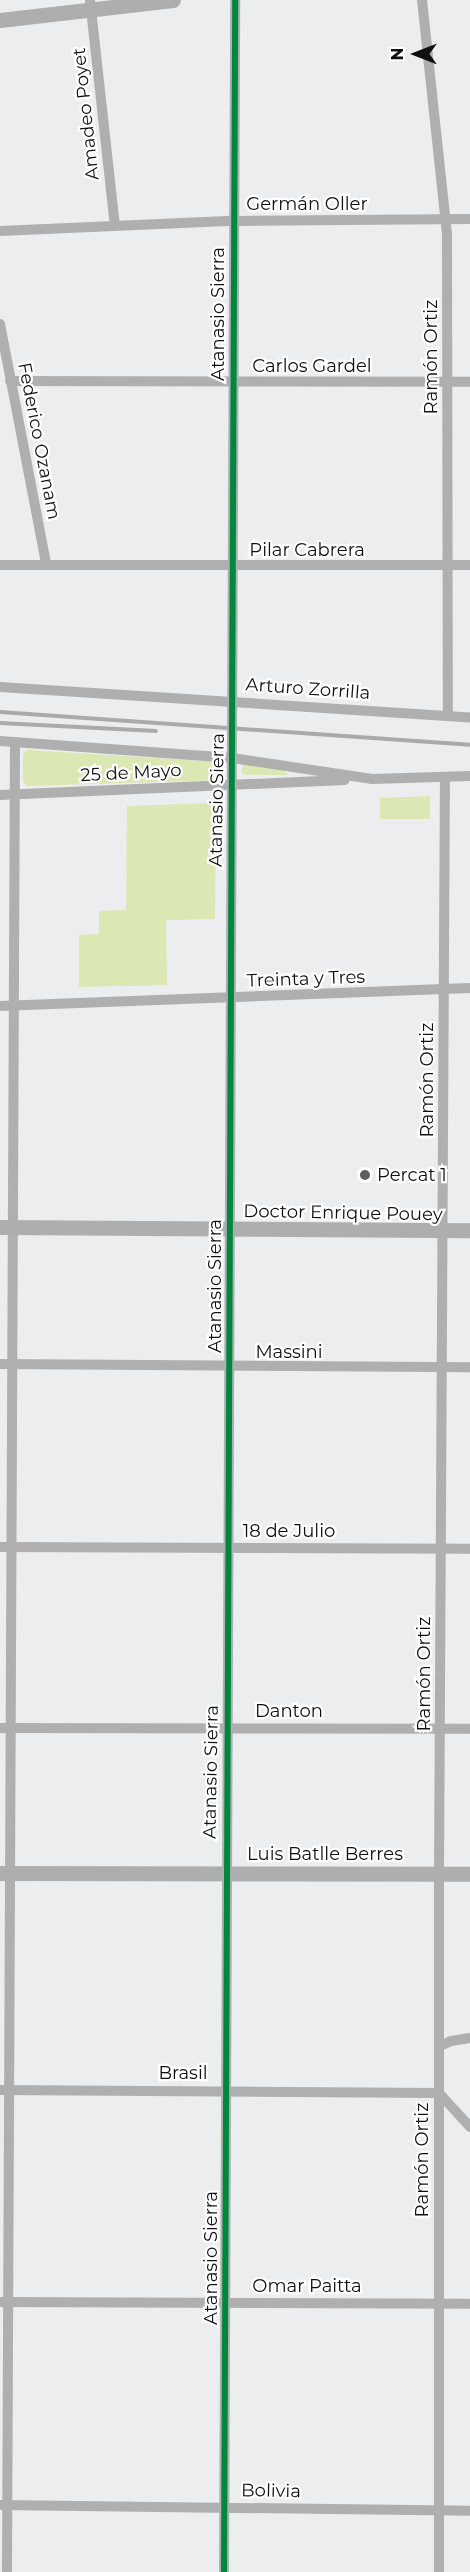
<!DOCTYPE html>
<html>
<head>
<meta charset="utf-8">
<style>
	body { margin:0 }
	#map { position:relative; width:470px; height:2572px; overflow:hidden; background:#ecedee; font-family:Montserrat,sans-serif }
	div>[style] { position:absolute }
	.green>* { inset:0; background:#dbe8b4 }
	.street>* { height:10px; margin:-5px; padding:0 5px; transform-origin:5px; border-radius:5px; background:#b0afaf }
	.secondary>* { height:15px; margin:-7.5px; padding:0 7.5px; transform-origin:7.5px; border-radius:7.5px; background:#afaeae }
	.rail>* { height:4px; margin:-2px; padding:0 2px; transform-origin:2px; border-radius:2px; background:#aaaaab }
	.cycleway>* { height:6px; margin:-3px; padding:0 3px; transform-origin:3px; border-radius:3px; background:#00873e }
	.dots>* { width:16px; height:16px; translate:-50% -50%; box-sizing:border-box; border:3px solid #fff; border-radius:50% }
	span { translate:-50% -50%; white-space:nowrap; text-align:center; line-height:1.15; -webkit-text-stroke:4.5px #fff; paint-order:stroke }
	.street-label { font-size:18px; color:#101011 }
	.poi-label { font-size:18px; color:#101011 }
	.left { translate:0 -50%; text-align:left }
	.north { position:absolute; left:386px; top:24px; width:60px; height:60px; -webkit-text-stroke:4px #fff; paint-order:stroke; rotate:270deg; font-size:16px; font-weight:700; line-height:24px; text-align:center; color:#101011 }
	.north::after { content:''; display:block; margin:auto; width:21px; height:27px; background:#101011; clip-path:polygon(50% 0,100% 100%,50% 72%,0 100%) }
</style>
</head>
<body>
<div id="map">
	<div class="green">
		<i style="clip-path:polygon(28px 750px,220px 762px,224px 764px,225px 777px,222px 780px,27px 786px,23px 781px,23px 754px)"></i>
		<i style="clip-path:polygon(244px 764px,279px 767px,288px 775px,244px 775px,241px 772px)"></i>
		<i style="clip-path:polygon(430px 796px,430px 819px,380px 819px,380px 798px)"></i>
		<i style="clip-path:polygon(216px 803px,215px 919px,166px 920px,167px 985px,79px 987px,79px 935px,99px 934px,99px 911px,126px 910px,127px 806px)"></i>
	</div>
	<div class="street">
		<i style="left:90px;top:0;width:226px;rotate:83.7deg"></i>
		<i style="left:422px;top:0;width:234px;rotate:83.9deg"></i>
		<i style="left:447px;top:233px;width:483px;rotate:89.9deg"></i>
		<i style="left:0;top:231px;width:233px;rotate:-2.5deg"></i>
		<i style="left:233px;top:221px;width:237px;rotate:-0.5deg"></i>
		<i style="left:0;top:324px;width:244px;rotate:79.1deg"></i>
		<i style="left:10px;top:381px;width:460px;rotate:0.1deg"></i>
		<i style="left:0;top:565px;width:470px"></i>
		<i style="left:0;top:687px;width:471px;rotate:3.7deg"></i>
		<i style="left:0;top:741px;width:233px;rotate:4.2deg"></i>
		<i style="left:232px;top:758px;width:142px;rotate:8.5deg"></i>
		<i style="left:372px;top:779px;width:98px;rotate:-1.8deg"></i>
		<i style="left:0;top:795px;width:345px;rotate:-2.5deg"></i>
		<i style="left:0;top:1006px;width:470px;rotate:-2.2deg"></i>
		<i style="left:0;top:1364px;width:470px;rotate:0.4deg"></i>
		<i style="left:0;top:1547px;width:470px;rotate:0.2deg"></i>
		<i style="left:0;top:1728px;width:470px;rotate:0.1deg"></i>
		<i style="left:440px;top:2046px;width:12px;rotate:-24deg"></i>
		<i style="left:451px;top:2041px;width:19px;rotate:-9deg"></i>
		<i style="left:0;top:2090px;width:439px;rotate:0.4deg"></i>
		<i style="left:439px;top:2093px;width:46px;rotate:47.6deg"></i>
		<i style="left:0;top:2302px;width:470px;rotate:0.2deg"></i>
		<i style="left:0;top:2505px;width:470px;rotate:0.7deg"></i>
		<i style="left:7px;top:2572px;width:1830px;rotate:-89.75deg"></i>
		<i style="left:224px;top:2572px;width:2572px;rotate:-89.75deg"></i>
		<i style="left:439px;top:2572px;width:698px;rotate:-90deg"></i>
		<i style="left:439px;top:1874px;width:1097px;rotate:-89.69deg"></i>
	</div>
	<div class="secondary">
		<i style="left:0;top:20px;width:174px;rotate:-6.6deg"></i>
		<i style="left:0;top:1227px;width:470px;rotate:0.4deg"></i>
		<i style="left:0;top:1873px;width:470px;rotate:0.1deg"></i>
	</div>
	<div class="rail">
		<i style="left:0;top:712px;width:471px;rotate:4deg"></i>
		<i style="left:0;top:723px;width:156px;rotate:2.9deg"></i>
	</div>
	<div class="cycleway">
		<i style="left:224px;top:2572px;width:2572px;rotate:-89.75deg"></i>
	</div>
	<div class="dots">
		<i style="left:365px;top:1175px;background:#5d5d5e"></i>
	</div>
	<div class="street-label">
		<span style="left:86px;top:114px;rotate:-96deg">Amadeo Poyet</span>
		<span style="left:307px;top:204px">Germán Oller</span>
		<span style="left:218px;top:314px;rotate:-90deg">Atanasio Sierra</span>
		<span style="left:431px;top:357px;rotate:-90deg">Ramón Ortiz</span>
		<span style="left:312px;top:366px">Carlos Gardel</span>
		<span style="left:39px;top:441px;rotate:79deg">Federico Ozanam</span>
		<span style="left:307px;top:550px">Pilar Cabrera</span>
		<span style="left:308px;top:689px;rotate:4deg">Arturo Zorrilla</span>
		<span style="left:131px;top:773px;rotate:-3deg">25 de Mayo</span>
		<span style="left:217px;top:800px;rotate:-89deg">Atanasio Sierra</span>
		<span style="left:306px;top:979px;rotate:-2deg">Treinta y Tres</span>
		<span style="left:427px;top:1080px;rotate:-90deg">Ramón Ortiz</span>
		<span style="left:343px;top:1213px;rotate:1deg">Doctor Enrique Pouey</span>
		<span style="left:215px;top:1286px;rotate:-90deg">Atanasio Sierra</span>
		<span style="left:289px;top:1352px">Massini</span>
		<span style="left:289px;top:1531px">18 de Julio</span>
		<span style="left:424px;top:1674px;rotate:-90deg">Ramón Ortiz</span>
		<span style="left:289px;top:1711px">Danton</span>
		<span style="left:211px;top:1772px;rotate:-89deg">Atanasio Sierra</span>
		<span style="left:325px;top:1854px">Luis Batlle Berres</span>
		<span style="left:183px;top:2073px">Brasil</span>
		<span style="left:422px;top:2160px;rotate:-90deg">Ramón Ortiz</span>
		<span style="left:211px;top:2258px;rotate:-90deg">Atanasio Sierra</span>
		<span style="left:307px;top:2286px">Omar Paitta</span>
		<span style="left:271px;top:2491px;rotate:1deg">Bolivia</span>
	</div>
	<div class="poi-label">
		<span class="left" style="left:377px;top:1175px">Percat 1</span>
	</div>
	<div class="north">N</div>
</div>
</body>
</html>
